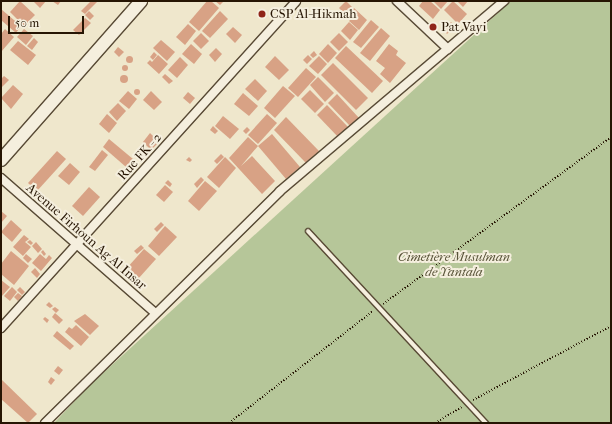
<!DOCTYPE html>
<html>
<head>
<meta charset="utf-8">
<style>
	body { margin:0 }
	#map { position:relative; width:612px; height:424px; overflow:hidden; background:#efe7cc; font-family:"IM FELL French Canon",serif }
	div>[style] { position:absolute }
	.green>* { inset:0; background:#b6c699 }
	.building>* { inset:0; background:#d8a285 }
	.round { border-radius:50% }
	.path>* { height:2px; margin-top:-1px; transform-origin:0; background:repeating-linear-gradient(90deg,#261503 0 1px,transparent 0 3px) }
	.roads { filter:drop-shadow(1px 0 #584a35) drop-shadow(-1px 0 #584a35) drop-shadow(0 1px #584a35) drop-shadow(0 -1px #584a35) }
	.service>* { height:4px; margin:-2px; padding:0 2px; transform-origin:2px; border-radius:2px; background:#f5efde }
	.minor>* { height:8px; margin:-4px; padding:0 4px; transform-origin:4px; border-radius:4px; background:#f5efde }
	.secondary>* { height:12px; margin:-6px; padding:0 6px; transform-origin:6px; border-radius:6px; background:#f5efde }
	.dots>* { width:11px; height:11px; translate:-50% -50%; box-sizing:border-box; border:2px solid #f5efde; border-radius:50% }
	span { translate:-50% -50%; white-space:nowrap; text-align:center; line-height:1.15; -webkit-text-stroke:4px #f5efde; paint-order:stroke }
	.poi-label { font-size:13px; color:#261503 }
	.left { translate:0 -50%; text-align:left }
	.street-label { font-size:13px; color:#261503 }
	.park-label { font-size:13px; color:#585338; font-style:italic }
	.frame { position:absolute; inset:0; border:2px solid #261503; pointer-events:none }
	.scale { position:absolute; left:8px; top:16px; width:76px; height:18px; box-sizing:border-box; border:2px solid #261503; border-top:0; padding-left:5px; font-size:12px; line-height:14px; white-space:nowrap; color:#261503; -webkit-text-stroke:3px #f5efde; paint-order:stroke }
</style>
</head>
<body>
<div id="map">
	<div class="green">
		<i style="clip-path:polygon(511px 1px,611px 1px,611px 423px,54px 423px,90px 385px)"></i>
	</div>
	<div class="building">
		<i style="clip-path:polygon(20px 1px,35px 15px,24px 26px,10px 12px)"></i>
		<i style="clip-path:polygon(33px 1px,46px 1px,40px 8px)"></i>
		<i style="clip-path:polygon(52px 1px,61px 1px,58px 5px)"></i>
		<i style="clip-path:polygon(91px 1px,97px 2px,85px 14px,81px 11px)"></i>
		<i style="clip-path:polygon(207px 1px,211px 1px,219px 8px,199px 31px,189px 22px)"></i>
		<i style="clip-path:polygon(215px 1px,224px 1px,220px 5px)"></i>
		<i style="clip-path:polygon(346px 1px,352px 7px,345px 14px,339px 8px)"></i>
		<i style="clip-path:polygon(423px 1px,430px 1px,440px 10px,433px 19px,419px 6px)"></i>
		<i style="clip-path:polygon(433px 1px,448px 1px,441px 9px)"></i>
		<i style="clip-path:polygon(453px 1px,467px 14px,458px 24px,444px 10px)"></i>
		<i style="clip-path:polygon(457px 1px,468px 1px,463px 7px)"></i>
		<i style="clip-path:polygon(354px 8px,367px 20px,359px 30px,349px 21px,352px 18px,347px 15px)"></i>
		<i style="clip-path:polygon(1px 9px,21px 26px,16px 33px,1px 20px)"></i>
		<i style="clip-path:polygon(89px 11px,94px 16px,90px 20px,85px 15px)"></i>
		<i style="clip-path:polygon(220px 11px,228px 19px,210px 38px,202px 31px)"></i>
		<i style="clip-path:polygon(85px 18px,91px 23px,79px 35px,73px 30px)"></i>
		<i style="clip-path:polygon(371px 20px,379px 27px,361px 48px,353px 42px)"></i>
		<i style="clip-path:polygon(349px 22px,358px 30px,350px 40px,341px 31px)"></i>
		<i style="clip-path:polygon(451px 22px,455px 26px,447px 34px,443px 29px)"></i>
		<i style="clip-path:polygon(188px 24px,196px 31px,185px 45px,176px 37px)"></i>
		<i style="clip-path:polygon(233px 27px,242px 35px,235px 43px,226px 34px)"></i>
		<i style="clip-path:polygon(381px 28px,390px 36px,370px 61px,360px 53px)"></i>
		<i style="clip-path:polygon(5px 29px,14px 37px,1px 52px,1px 34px)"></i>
		<i style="clip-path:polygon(24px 29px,33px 36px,26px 45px,17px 37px)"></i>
		<i style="clip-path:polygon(201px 33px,209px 41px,201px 49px,193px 41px)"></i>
		<i style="clip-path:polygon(339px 33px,348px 42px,339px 51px,330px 42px)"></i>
		<i style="clip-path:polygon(34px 38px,38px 42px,32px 50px,27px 46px)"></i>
		<i style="clip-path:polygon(161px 40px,175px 52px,167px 61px,153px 48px)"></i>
		<i style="clip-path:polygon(18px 41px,36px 55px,28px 65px,10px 50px)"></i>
		<i style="clip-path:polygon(191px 44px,202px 54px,194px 64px,182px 54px)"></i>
		<i style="clip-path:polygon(328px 44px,337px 53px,328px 63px,319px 54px)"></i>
		<i style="clip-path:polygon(389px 44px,398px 51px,396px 55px,406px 63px,390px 83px,380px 74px,385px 68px,376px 61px)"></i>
		<i style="clip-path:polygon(346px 46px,383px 81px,372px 93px,335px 58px)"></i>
		<i style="clip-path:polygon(118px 47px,124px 52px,119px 57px,114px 52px)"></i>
		<i style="clip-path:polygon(216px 48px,222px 54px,215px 62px,209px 55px)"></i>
		<i style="clip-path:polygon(314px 51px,317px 55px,313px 58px,310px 55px)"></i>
		<i style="clip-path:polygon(154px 52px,157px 55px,153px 60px,150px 57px)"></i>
		<i style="clip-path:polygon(158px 55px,168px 64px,159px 74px,147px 63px,150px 60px,152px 62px)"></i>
		<i style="clip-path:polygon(308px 55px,312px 59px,307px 64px,303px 60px)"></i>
		<i class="round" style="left:125.5px;top:55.5px;width:7px;height:7px"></i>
		<i style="clip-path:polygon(275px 56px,289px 70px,279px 80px,265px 67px)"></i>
		<i style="clip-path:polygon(319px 56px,327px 64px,318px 74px,309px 66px)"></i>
		<i style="clip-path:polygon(180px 57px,188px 65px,177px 78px,168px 70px)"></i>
		<i style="clip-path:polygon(333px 63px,368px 98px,356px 110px,321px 75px)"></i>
		<i class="round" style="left:122px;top:65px;width:6px;height:6px"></i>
		<i style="clip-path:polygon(306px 68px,316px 77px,298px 97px,288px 88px)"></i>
		<i style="clip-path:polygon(165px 74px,173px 81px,169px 84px,162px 77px)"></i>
		<i class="round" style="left:120px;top:75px;width:8px;height:8px"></i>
		<i style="clip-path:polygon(4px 76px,9px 80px,2px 87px,1px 79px)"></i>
		<i style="clip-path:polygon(318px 77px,334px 93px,325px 102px,310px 85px)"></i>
		<i style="clip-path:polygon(255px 79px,267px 91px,258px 101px,245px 89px)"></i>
		<i style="clip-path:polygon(13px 85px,23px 94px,11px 109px,1px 98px)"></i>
		<i style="clip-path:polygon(283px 86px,295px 96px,275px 118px,264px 108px)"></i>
		<i class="round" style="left:134px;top:89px;width:6px;height:6px"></i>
		<i style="clip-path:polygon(310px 90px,324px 104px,315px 113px,301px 99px)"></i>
		<i style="clip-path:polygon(128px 91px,137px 99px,129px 109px,119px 101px)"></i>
		<i style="clip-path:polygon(151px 91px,162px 102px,154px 110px,143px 100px)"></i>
		<i style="clip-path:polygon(188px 92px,195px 98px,190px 104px,183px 98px)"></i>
		<i style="clip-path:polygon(243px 93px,258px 106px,249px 116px,234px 104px)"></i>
		<i style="clip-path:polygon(337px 94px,359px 118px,350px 126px,328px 103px)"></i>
		<i style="clip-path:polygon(118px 103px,126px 111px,117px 121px,109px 112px)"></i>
		<i style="clip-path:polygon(327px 105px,349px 128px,339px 138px,317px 115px)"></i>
		<i style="clip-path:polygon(107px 114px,117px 123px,109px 133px,99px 124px)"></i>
		<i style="clip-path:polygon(267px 114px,277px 123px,258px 144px,248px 135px)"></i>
		<i style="clip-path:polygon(223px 116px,239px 129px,230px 139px,215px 126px)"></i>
		<i style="clip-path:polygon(286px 117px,319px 151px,306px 163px,274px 130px)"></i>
		<i style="clip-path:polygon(213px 126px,218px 131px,215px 134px,210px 130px)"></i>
		<i style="clip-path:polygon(247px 127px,250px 130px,246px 134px,243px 131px)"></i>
		<i style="clip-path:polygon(150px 133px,159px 142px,151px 150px,143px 142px)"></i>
		<i style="clip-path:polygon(272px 134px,300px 167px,286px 179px,258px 146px)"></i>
		<i style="clip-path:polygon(248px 137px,258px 146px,241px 166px,252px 156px,275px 181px,262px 194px,229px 158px)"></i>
		<i style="clip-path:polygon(109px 139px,133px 159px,126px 167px,103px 147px)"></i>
		<i style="clip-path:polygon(102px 150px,108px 155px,95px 171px,89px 167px)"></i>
		<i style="clip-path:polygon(57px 151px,66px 159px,37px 191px,28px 183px)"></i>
		<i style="clip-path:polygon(221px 154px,224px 157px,217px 164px,214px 161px)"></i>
		<i style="clip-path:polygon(189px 157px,192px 160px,190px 162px,186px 160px)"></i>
		<i style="clip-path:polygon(225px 157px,236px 168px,219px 188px,207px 177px)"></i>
		<i style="clip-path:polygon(70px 163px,80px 172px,69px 185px,58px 176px)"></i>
		<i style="clip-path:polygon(201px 177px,204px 180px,197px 188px,194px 184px)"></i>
		<i style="clip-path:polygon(168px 180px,172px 184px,170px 187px,165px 183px)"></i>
		<i style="clip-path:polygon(205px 181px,217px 191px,199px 211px,188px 201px)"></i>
		<i style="clip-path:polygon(165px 185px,173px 192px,164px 202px,156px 195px)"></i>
		<i style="clip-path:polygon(89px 187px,100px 197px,83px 216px,72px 206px)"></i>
		<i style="clip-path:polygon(1px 211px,7px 216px,1px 223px)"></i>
		<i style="clip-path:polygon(11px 220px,22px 230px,12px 242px,1px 232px)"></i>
		<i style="clip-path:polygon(161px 222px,164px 225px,157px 232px,154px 229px)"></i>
		<i style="clip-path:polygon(165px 226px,177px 237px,159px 256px,148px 246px)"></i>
		<i style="clip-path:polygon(24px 235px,29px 239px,25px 242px,31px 247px,23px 256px,13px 247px)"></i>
		<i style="clip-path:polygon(30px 240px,33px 243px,31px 245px,27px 242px)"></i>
		<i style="clip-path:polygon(36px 242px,42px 249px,38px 253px,32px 246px)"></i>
		<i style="clip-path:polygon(141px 245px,144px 248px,137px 254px,134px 251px)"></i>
		<i style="clip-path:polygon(144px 249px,156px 259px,138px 279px,126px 269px)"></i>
		<i style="clip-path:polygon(43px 250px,46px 254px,44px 256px,41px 252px)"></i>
		<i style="clip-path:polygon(11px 251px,29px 266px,14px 285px,1px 274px,1px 264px)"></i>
		<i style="clip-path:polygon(26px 254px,32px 259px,28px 263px,23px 258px)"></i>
		<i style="clip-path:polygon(40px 254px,46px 259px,49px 255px,52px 258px,41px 271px,32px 263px)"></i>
		<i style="clip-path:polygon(35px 268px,40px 274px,37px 278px,31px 272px)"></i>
		<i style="clip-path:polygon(1px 280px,10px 287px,1px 297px)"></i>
		<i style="clip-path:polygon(12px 287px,17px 292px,10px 301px,4px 296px)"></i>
		<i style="clip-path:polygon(20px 287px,25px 292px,22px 295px,17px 290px)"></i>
		<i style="clip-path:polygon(18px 293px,22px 296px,18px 301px,14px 297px)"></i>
		<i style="clip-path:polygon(49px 302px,53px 306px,50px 308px,46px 305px)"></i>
		<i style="clip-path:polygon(55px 307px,59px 310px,56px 313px,52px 309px)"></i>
		<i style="clip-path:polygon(55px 313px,63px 320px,59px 324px,52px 317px)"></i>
		<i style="clip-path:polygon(85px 314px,99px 326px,90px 335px,74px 321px)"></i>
		<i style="clip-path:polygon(45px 317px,49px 320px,47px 323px,43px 319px)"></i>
		<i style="clip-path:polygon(76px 325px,89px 337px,81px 346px,65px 332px,69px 327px,72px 329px)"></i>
		<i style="clip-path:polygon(57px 331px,74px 346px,70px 350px,53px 336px)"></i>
		<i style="clip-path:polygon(58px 366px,63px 370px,59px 375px,54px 371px)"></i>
		<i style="clip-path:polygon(51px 377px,55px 380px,51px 385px,48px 382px)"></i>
		<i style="clip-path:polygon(1px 379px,37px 414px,28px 423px,1px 399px)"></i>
	</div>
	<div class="path">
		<i style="left:383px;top:304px;width:283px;rotate:-36.2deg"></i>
		<i style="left:473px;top:400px;width:157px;rotate:-28.2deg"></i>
		<i style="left:229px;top:423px;width:182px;rotate:-37.9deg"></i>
		<i style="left:435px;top:423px;width:31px;rotate:-31deg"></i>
	</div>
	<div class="roads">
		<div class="service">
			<i style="left:308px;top:231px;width:262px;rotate:47.2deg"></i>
		</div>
		<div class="minor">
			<i style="left:397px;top:1px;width:70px;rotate:43.3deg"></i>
			<i style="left:1px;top:178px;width:205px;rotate:41.2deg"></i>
			<i style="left:1px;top:328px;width:440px;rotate:-47.9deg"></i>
			<i style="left:45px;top:423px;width:330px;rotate:-44.6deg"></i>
			<i style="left:280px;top:191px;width:294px;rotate:-40.3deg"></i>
		</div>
		<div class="secondary">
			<i style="left:1px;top:160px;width:212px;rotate:-48.6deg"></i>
		</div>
	</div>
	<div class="dots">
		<i style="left:262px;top:14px;background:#8f2418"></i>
		<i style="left:433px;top:27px;background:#8f2418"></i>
	</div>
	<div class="poi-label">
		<span class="left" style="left:270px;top:14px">CSP Al-Hikmah</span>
		<span class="left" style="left:441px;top:27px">Pat Vayi</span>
	</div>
	<div class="street-label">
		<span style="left:140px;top:157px;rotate:-48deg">Rue FK - 2</span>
		<span style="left:86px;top:237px;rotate:41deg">Avenue Firhoun Ag Al Insar</span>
	</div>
	<div class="park-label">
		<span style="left:454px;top:265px">Cimetière Musulman<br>de Yantala</span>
	</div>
	<div class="frame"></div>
	<div class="scale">50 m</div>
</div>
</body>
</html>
